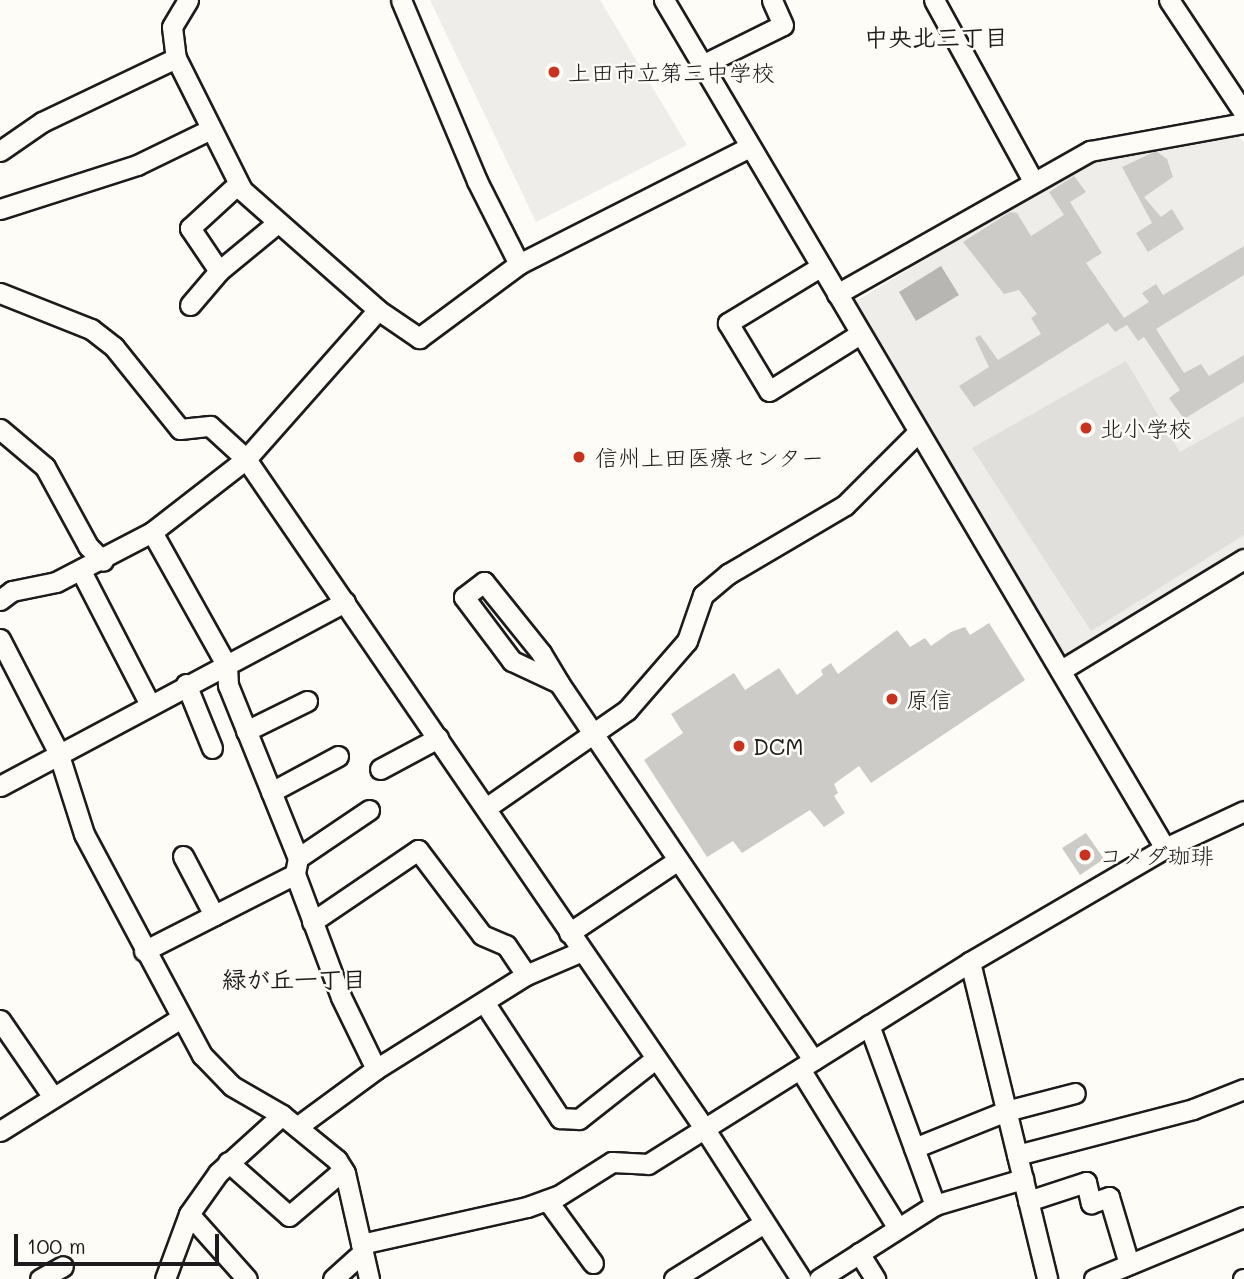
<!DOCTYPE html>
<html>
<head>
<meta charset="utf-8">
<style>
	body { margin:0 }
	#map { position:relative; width:1244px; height:1279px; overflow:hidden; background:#fdfcf7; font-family:Mali,"Klee One",sans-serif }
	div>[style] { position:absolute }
	.built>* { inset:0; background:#eeede9 }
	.green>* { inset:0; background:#e0dfdb }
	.water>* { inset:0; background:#b7b6b2 }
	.building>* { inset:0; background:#cccbc8 }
	.roads { filter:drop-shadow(2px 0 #1c1c1c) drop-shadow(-2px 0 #1c1c1c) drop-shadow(0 2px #1c1c1c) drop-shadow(0 -2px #1c1c1c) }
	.minor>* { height:19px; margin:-9.5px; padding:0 9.5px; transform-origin:9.5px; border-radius:9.5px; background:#fdfcf7 }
	.dots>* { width:19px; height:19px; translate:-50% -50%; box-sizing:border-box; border:4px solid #fdfcf7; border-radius:50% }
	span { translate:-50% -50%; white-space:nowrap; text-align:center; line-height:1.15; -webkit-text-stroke:5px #fdfcf7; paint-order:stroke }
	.poi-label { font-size:23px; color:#1c1c1c }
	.left { translate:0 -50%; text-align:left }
	.neighbourhood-label { font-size:24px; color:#1c1c1c; font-weight:700 }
	.scale { position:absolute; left:14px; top:1234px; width:205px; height:32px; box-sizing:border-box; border:4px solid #1c1c1c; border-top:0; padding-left:9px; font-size:21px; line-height:24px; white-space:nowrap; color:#1c1c1c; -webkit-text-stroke:5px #fdfcf7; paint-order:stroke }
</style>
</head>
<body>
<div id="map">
	<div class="built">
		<i style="clip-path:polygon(430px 0,600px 0,687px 145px,536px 222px)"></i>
		<i style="clip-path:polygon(1238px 135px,1244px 143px,1244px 553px,1067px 659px,853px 303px,1091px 159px)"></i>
	</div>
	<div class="green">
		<i style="clip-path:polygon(1126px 361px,1180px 452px,1244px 416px,1244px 535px,1091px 631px,972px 448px)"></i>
	</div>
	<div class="water">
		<i style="clip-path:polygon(941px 266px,959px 295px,916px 321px,899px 292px)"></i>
	</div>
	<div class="building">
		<i style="clip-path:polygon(1156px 151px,1167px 159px,1173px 177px,1144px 197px,1161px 217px,1172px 209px,1184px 229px,1148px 252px,1136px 233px,1152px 223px,1122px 167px)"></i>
		<i style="clip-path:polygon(1074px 176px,1086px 192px,1070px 202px,1102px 253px,1086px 263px,1124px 318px,1149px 302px,1142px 293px,1156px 284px,1163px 295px,1244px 246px,1244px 275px,1156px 329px,1184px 373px,1201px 364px,1209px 376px,1244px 355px,1244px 382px,1184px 419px,1169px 398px,1180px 390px,1144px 337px,1138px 341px,1127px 325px,1115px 332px,1108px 323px,974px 407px,959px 386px,989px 367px,975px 338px,980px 335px,998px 360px,1041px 334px,1031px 318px,1037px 314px,1019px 290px,1004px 294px,963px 242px,1010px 212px,1017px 213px,1031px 236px,1064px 215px,1049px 192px)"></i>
		<i style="clip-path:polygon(989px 623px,1025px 680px,871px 783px,859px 766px,834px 784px,838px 793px,834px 796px,845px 813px,824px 827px,810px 810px,742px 853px,733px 841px,707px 857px,644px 760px,683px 733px,671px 714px,734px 673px,745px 690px,779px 668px,797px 695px,823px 675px,821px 670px,831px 663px,838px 674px,897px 630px,910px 647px,925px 638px,931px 646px,951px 632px,965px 627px,970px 635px)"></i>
		<i style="clip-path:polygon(1086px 833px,1104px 859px,1080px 875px,1062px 848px)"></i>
	</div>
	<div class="roads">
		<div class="minor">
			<i style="left:188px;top:0;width:31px;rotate:121deg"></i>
			<i style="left:172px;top:27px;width:31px;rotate:83deg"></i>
			<i style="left:176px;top:58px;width:148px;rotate:63.4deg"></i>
			<i style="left:242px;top:190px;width:181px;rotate:41.4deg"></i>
			<i style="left:378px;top:310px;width:50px;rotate:34.3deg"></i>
			<i style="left:419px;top:338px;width:124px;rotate:-36.5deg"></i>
			<i style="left:519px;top:264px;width:259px;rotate:-26.9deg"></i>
			<i style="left:401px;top:0;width:196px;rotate:67.2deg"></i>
			<i style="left:477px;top:181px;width:93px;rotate:63.2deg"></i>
			<i style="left:664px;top:0;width:985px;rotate:59.43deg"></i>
			<i style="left:934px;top:0;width:206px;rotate:61.3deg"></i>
			<i style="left:1169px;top:0;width:136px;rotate:56.4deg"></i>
			<i style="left:702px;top:65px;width:90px;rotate:-26.3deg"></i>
			<i style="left:783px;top:25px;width:27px;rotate:-114deg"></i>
			<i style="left:0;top:151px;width:51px;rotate:-34.6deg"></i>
			<i style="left:42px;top:122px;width:148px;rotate:-25.5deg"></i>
			<i style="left:0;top:209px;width:144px;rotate:-17.8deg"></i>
			<i style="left:137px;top:165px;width:80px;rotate:-25.9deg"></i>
			<i style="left:820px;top:267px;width:108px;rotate:148.7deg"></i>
			<i style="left:728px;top:323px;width:79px;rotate:58.9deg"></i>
			<i style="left:769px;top:391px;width:107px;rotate:-32.1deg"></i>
			<i style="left:219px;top:271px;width:74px;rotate:-39.5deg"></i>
			<i style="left:0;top:293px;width:98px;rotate:21.6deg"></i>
			<i style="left:91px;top:329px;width:29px;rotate:38deg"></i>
			<i style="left:114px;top:347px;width:105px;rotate:51.2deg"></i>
			<i style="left:180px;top:429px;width:30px;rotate:-6deg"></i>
			<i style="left:210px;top:426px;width:49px;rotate:42.5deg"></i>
			<i style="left:246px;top:459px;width:811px;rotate:55.6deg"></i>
			<i style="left:704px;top:1128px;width:179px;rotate:57.3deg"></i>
			<i style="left:837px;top:294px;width:291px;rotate:-29.5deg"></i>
			<i style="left:1090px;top:151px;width:157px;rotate:-10.3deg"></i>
			<i style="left:190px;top:305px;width:45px;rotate:-49.5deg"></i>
			<i style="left:219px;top:271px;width:52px;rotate:-124deg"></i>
			<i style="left:190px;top:228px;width:65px;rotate:-42.5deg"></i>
			<i style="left:0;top:429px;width:59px;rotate:40.2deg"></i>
			<i style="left:45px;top:467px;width:90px;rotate:61.4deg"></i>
			<i style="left:88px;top:546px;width:21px;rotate:45deg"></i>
			<i style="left:152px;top:532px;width:154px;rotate:60.8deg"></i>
			<i style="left:227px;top:666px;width:19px;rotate:87deg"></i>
			<i style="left:228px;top:685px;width:187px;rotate:68deg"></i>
			<i style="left:81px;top:571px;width:148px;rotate:62.7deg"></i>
			<i style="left:484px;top:582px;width:91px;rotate:51.2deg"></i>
			<i style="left:541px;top:653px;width:35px;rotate:59deg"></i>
			<i style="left:559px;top:683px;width:52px;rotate:-154.9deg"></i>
			<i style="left:512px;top:661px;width:80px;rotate:-126.9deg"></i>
			<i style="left:464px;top:597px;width:25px;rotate:-37deg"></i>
			<i style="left:0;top:600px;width:15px;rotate:-37deg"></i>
			<i style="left:12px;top:591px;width:45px;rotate:-11.6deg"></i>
			<i style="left:56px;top:582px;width:108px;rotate:-27.5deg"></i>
			<i style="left:152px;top:532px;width:119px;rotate:-37.8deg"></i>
			<i style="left:246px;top:459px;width:199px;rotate:-48.5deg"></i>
			<i style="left:0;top:639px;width:127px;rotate:62.8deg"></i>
			<i style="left:58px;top:752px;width:86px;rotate:72.4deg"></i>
			<i style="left:84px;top:834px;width:251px;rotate:61.9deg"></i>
			<i style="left:202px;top:1055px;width:43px;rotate:45.9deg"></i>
			<i style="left:232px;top:1086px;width:58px;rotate:30.1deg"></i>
			<i style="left:282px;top:1115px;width:71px;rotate:39.3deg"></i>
			<i style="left:337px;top:1160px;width:15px;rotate:58deg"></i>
			<i style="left:345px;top:1173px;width:109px;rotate:77.2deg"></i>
			<i style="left:1063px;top:669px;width:212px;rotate:-31.3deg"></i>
			<i style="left:559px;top:683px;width:455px;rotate:56deg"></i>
			<i style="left:186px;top:684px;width:69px;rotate:67.9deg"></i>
			<i style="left:246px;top:731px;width:68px;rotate:-26.2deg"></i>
			<i style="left:380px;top:769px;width:66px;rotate:-28.1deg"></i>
			<i style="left:0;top:786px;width:391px;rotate:-28.1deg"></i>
			<i style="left:271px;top:792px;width:76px;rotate:-28.2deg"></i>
			<i style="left:486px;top:808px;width:172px;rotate:-34.8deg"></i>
			<i style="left:627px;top:710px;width:91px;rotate:-49deg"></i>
			<i style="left:687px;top:641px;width:49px;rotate:-70.8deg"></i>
			<i style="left:703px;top:595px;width:33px;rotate:-40deg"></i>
			<i style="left:728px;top:574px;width:136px;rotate:-30.5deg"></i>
			<i style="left:845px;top:505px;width:102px;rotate:-45deg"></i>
			<i style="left:369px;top:810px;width:86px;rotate:145.9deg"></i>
			<i style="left:298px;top:858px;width:16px;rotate:101deg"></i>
			<i style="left:295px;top:874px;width:131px;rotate:69.5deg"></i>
			<i style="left:341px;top:997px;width:80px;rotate:64.1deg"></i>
			<i style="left:183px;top:856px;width:67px;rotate:62.3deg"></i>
			<i style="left:312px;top:922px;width:128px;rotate:-34.2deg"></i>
			<i style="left:418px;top:850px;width:106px;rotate:53deg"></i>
			<i style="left:482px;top:935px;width:26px;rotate:23deg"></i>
			<i style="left:506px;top:945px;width:36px;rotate:56deg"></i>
			<i style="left:569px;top:933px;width:131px;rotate:-33.8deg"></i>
			<i style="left:144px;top:951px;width:169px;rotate:-27deg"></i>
			<i style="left:970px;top:962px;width:326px;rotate:76.3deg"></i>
			<i style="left:484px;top:1002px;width:139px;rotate:56.8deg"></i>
			<i style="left:560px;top:1118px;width:19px;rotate:3deg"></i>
			<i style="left:579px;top:1119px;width:97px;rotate:-38.3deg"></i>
			<i style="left:0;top:1020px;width:93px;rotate:55.5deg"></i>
			<i style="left:869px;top:1025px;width:192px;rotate:69.9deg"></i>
			<i style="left:800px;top:1069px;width:187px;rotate:58.4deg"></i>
			<i style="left:297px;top:1127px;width:98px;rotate:-36.3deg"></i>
			<i style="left:376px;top:1069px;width:177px;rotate:-32.1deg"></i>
			<i style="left:526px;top:975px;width:61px;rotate:-23.2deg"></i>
			<i style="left:0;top:1131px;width:213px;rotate:-32deg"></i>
			<i style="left:914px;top:1148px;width:99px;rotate:-21.9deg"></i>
			<i style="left:1006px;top:1111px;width:71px;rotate:-14.6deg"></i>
			<i style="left:1017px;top:1155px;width:182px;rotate:-14.6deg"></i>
			<i style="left:1193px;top:1109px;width:55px;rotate:-21.4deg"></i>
			<i style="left:228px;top:1162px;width:81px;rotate:41.5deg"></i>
			<i style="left:289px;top:1216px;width:71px;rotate:-40.4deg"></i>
			<i style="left:547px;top:1200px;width:78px;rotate:53.9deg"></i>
			<i style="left:1028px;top:1201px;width:61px;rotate:-18.1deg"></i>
			<i style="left:1086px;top:1182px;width:22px;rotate:77deg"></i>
			<i style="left:1091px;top:1203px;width:19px;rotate:-18deg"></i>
			<i style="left:1109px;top:1197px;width:70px;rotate:73.4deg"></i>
			<i style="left:189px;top:1214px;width:87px;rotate:48.3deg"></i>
			<i style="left:361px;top:1244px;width:170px;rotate:-12.6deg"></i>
			<i style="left:527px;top:1207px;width:33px;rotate:-20deg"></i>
			<i style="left:558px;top:1196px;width:64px;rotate:-32.2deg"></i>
			<i style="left:612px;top:1162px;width:36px;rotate:3deg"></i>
			<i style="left:648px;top:1164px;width:380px;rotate:-32.1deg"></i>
			<i style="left:970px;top:962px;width:226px;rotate:-30.3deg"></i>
			<i style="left:1165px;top:848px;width:87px;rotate:-25.1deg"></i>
			<i style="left:859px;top:1253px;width:31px;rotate:58deg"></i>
			<i style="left:40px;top:1279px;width:26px;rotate:-29deg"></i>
			<i style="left:165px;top:1279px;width:69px;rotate:-69.7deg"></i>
			<i style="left:189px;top:1214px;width:50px;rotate:-54.7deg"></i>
			<i style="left:218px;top:1173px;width:86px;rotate:-42.2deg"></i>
			<i style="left:333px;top:1279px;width:40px;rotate:-42deg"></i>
			<i style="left:674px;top:1279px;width:106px;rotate:-31.9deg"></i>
			<i style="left:819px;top:1279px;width:138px;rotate:-32.5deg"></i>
			<i style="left:935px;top:1205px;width:92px;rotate:-16.5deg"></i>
			<i style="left:1094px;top:1279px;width:162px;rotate:-22.5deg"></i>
			<i style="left:1243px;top:1279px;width:1px"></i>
		</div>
	</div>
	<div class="dots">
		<i style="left:554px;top:72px;background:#c8321e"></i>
		<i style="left:1086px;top:428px;background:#c8321e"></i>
		<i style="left:579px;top:457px;background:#c8321e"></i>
		<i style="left:892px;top:699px;background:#c8321e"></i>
		<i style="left:739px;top:746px;background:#c8321e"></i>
		<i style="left:1085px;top:855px;background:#c8321e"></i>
	</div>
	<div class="poi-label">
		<span class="left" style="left:568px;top:72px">上田市立第三中学校</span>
		<span class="left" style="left:1100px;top:428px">北小学校</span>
		<span class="left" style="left:595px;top:457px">信州上田医療センター</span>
		<span class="left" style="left:906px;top:699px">原信</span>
		<span class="left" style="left:753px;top:746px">DCM</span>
		<span class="left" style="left:1099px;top:855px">コメダ珈琲</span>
	</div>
	<div class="neighbourhood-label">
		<span style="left:936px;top:37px">中央北三丁目</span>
		<span style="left:294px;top:979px">緑が丘一丁目</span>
	</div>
	<div class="scale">100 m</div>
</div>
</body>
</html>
